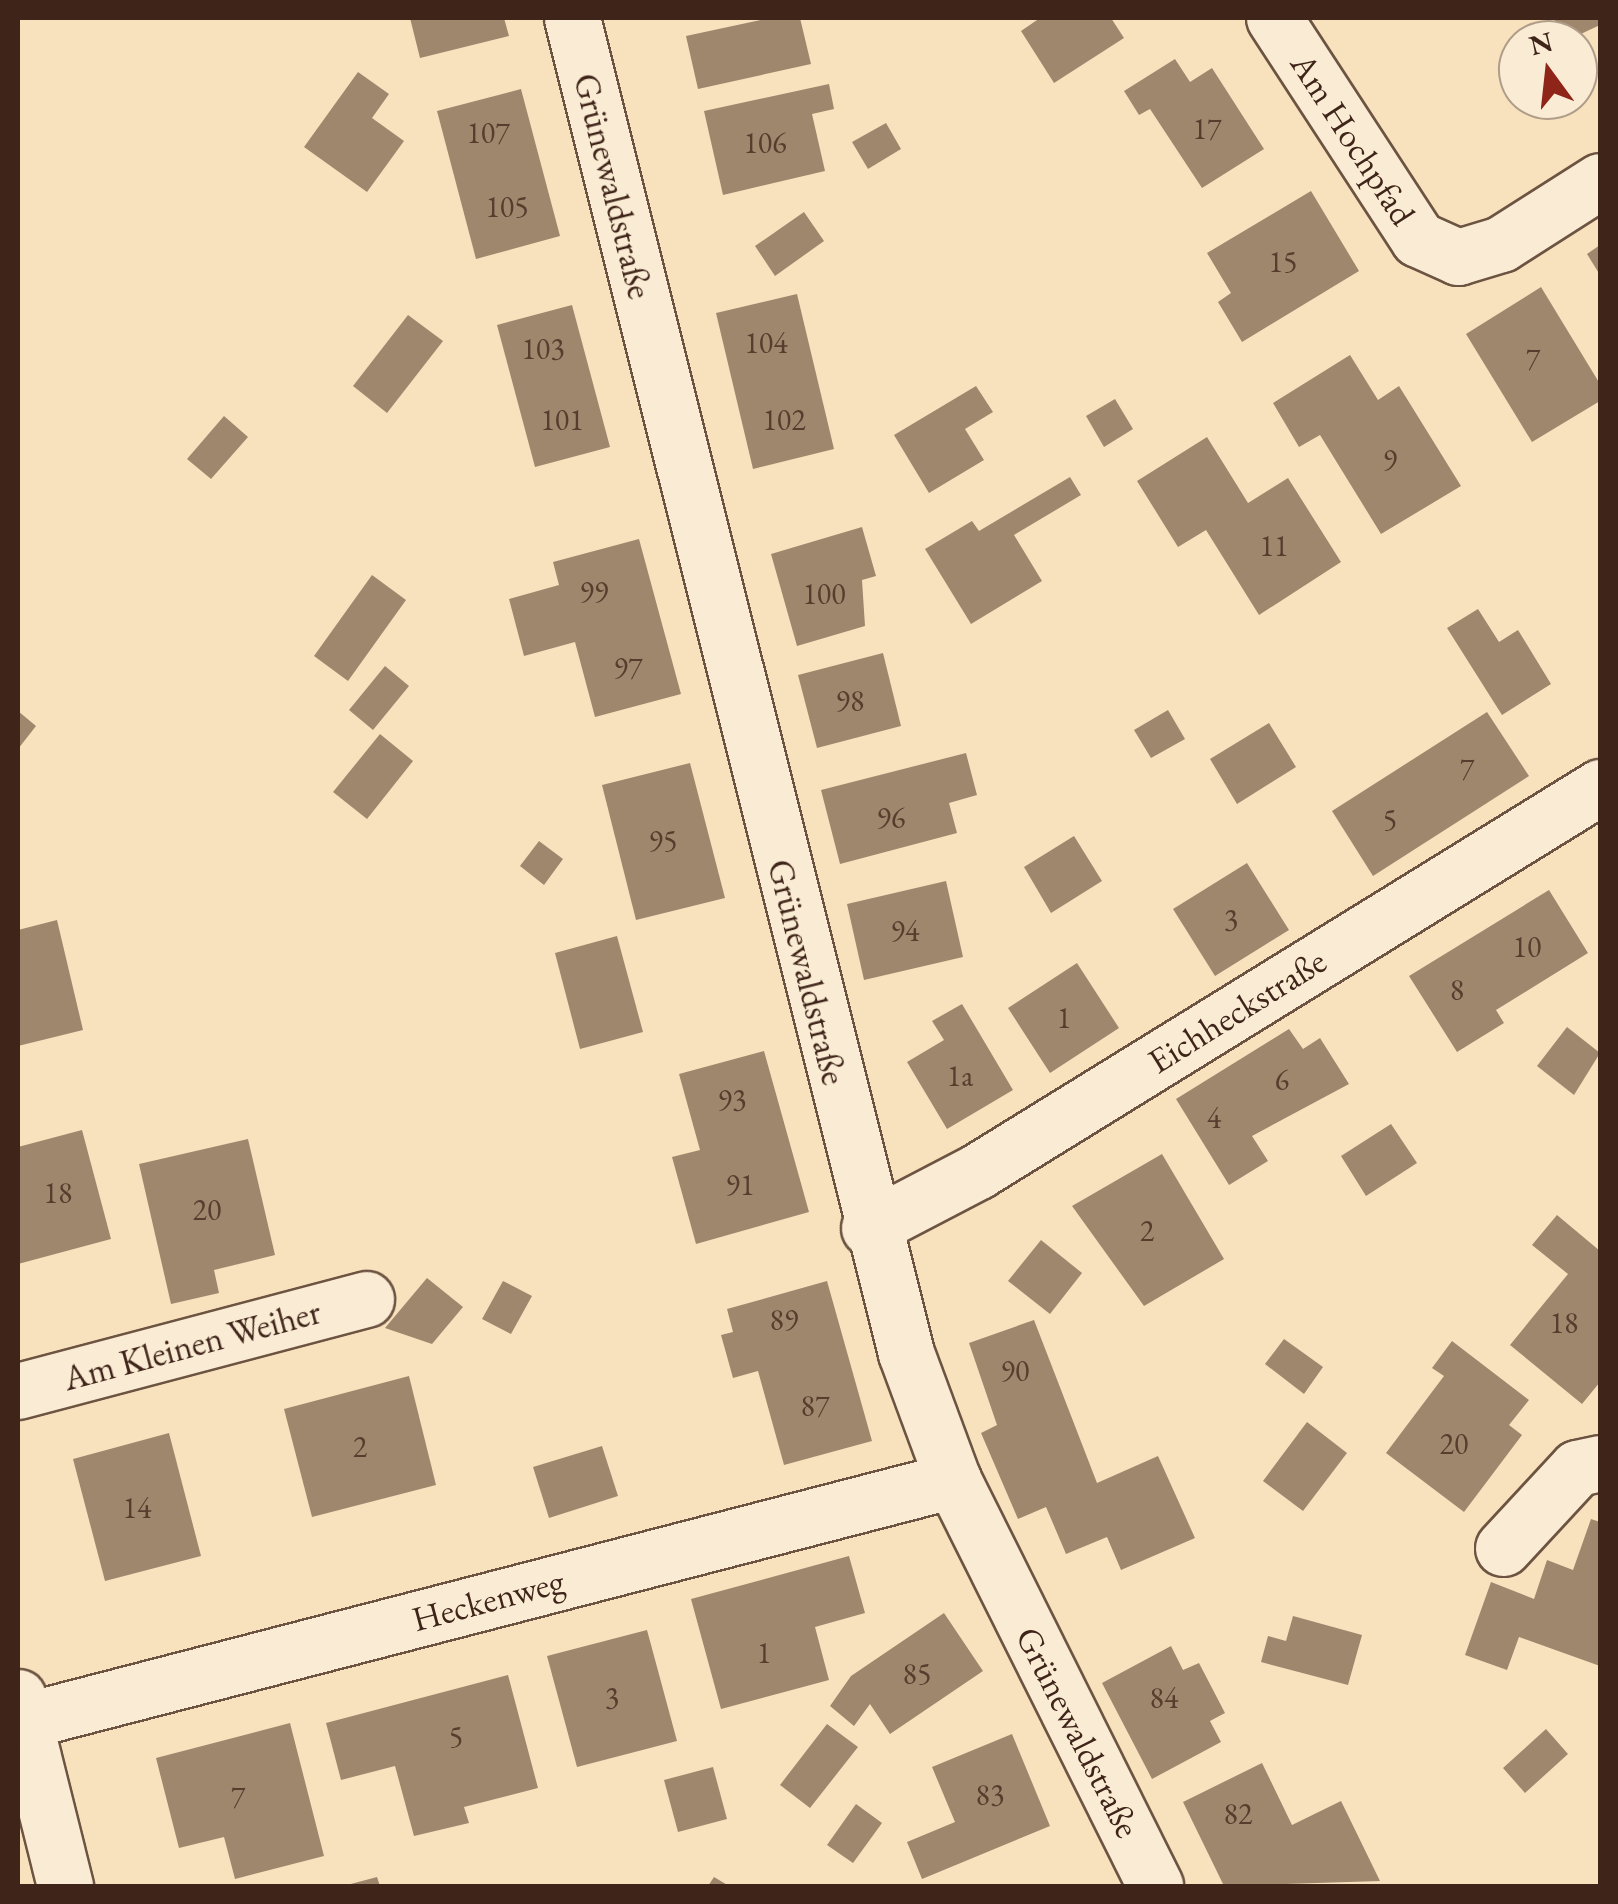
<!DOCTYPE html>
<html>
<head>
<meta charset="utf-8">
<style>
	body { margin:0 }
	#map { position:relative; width:1618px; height:1904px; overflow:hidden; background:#f7e2bd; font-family:"EB Garamond",serif }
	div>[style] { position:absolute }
	.building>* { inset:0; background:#9f876e }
	.roads { filter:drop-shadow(2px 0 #6d5442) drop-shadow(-2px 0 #6d5442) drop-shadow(0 2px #6d5442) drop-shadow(0 -2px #6d5442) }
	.minor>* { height:55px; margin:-27.5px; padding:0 27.5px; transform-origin:27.5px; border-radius:27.5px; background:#faecd4 }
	span { translate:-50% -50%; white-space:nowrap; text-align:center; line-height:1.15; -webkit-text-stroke:8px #faecd4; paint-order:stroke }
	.number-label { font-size:30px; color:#573d2e }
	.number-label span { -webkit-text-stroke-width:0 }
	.street-label { font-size:35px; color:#3f2419 }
	.frame { position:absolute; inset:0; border:20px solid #3f2419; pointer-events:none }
	.north { position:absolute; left:1498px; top:20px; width:100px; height:100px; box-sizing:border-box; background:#faecd4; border:2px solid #af9c89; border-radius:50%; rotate:345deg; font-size:28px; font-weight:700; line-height:40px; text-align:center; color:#3f2419 }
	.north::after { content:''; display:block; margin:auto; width:35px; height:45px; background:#8f2418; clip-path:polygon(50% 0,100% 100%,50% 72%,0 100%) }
</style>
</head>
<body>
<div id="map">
	<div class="building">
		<i style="clip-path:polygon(410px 18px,504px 18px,509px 36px,420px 58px)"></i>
		<i style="clip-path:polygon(770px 18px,800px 18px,811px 64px,698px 89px,686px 36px)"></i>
		<i style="clip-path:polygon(1040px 18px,1111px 18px,1124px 38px,1054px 83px,1021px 31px)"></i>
		<i style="clip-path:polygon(1553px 18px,1600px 18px,1600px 25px,1568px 40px)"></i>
		<i style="clip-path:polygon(1175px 59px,1190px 82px,1212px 68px,1264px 149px,1202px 188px,1150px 109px,1139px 115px,1124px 91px)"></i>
		<i style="clip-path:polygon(358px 72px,389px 94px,372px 118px,404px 141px,367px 192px,304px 147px)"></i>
		<i style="clip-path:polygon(829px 84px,834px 109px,812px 114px,825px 171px,723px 195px,704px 111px)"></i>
		<i style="clip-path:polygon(521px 89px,560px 236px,476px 259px,437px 111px)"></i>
		<i style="clip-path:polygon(886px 123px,901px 149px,868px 169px,852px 142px)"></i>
		<i style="clip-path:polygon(1311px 191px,1359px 271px,1242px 342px,1218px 302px,1231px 293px,1207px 253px)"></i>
		<i style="clip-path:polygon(804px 212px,824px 241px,775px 276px,755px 246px)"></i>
		<i style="clip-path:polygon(1600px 245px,1600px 275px,1587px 254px)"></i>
		<i style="clip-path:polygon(1541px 287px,1600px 384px,1600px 401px,1532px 442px,1466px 334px)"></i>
		<i style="clip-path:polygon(797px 294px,834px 449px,753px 469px,716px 313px)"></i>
		<i style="clip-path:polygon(572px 305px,610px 447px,535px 467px,497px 325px)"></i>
		<i style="clip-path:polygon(408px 315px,443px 341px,387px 413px,353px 386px)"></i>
		<i style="clip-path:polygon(1350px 355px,1378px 400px,1399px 386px,1461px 486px,1381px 534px,1320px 435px,1299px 447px,1273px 403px)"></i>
		<i style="clip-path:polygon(976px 386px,993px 412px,965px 429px,984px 460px,929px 493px,894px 435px)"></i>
		<i style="clip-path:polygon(1115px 399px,1133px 429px,1104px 447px,1086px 416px)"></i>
		<i style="clip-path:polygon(224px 416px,248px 437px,211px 479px,187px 459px)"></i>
		<i style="clip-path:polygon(1207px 437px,1248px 503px,1288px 478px,1341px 562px,1259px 615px,1206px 530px,1178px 547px,1137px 481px)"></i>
		<i style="clip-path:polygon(1070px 477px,1081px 495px,1014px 535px,1042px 581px,971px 624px,925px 549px,972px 521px,979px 531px)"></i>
		<i style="clip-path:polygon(862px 527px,876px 576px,862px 580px,865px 626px,797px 646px,771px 554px)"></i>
		<i style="clip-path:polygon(639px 539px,681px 694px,595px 717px,575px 642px,524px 656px,509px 599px,559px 585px,553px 562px)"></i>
		<i style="clip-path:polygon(372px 575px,406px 600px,348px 681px,314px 656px)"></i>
		<i style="clip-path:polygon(1478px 609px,1499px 642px,1518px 630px,1551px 684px,1502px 715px,1447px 628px)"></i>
		<i style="clip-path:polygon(883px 653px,901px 726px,817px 748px,798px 675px)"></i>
		<i style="clip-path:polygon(385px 666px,409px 686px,373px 730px,349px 710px)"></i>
		<i style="clip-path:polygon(1168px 710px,1185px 739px,1151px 758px,1134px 730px)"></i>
		<i style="clip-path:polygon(18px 711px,36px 726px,18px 749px)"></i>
		<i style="clip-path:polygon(1487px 712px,1529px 776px,1373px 876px,1332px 811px)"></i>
		<i style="clip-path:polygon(1269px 723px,1296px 767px,1237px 804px,1210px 759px)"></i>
		<i style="clip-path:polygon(380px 734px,413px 761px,367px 819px,333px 792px)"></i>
		<i style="clip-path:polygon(966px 753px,977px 795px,949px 803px,957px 833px,840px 864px,821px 790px)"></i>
		<i style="clip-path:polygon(690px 763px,725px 898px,636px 920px,602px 785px)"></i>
		<i style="clip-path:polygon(1074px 836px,1102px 881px,1051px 913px,1024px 867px)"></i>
		<i style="clip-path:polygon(539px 841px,563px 859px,544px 885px,520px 866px)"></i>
		<i style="clip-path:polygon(1247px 863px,1289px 930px,1215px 976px,1173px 909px)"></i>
		<i style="clip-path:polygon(946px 881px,963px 957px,864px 980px,847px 904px)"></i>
		<i style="clip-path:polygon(1549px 890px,1588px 953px,1496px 1010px,1504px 1023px,1457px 1052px,1409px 976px)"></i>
		<i style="clip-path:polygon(57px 920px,83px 1030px,18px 1046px,18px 930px)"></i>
		<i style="clip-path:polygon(617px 936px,643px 1032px,580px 1049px,555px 953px)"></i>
		<i style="clip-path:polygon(1077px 963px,1119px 1028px,1050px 1073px,1008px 1008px)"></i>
		<i style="clip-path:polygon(962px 1004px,1013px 1090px,947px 1129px,907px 1062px,944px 1040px,932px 1021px)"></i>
		<i style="clip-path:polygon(1567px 1027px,1600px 1053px,1574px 1095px,1537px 1066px)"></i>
		<i style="clip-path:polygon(1289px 1029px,1303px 1049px,1320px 1038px,1349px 1084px,1252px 1136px,1268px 1161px,1229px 1185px,1176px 1099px)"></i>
		<i style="clip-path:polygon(764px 1051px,809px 1212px,696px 1244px,672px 1157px,700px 1150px,679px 1074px)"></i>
		<i style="clip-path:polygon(1391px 1124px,1417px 1163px,1366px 1196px,1341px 1156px)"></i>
		<i style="clip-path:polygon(82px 1130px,111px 1239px,18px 1264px,18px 1147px)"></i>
		<i style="clip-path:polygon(248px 1139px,275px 1255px,214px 1270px,219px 1293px,171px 1304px,139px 1164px)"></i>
		<i style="clip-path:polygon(1162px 1154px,1224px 1259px,1144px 1306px,1072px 1206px)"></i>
		<i style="clip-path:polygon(1557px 1215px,1600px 1251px,1600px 1382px,1582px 1404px,1510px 1345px,1568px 1274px,1532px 1245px)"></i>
		<i style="clip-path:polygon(1041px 1240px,1082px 1273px,1050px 1314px,1008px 1281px)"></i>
		<i style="clip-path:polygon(427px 1278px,463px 1307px,432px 1344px,385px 1328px)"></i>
		<i style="clip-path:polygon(503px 1281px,532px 1296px,511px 1334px,482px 1319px)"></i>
		<i style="clip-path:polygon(827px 1281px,872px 1441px,784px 1465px,758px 1371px,733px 1378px,721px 1335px,733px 1332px,727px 1309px)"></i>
		<i style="clip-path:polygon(1034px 1320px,1097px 1483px,1158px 1456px,1195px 1538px,1121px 1570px,1107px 1537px,1066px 1554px,1046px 1507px,1018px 1519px,981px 1433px,997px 1425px,969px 1343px)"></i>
		<i style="clip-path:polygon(1284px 1339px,1323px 1367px,1304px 1394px,1265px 1364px)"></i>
		<i style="clip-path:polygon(1452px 1341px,1529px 1400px,1509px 1425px,1522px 1435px,1464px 1512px,1386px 1453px,1444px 1376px,1432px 1368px)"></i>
		<i style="clip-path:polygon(409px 1376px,436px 1485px,312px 1517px,284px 1409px)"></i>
		<i style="clip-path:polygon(1307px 1422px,1347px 1453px,1303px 1511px,1263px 1481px)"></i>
		<i style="clip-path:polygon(169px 1433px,201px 1556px,105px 1581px,73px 1459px)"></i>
		<i style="clip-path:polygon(602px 1446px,618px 1496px,549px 1518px,533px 1467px)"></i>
		<i style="clip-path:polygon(1591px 1519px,1600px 1522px,1600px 1666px,1519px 1637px,1507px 1670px,1465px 1655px,1491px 1582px,1534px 1599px,1547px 1560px,1573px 1570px)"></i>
		<i style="clip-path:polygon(849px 1556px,865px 1613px,815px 1627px,829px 1680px,721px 1709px,691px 1599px)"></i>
		<i style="clip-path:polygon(944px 1613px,983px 1671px,890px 1734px,870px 1704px,854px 1726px,830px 1706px,851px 1676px)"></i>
		<i style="clip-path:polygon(1293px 1616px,1362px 1635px,1348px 1685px,1261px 1662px,1268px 1636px,1286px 1641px)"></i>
		<i style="clip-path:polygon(647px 1630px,677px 1741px,577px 1767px,547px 1656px)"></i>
		<i style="clip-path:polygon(1171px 1646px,1183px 1670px,1199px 1663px,1225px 1713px,1210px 1721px,1221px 1742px,1152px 1779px,1102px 1683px)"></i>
		<i style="clip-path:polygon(508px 1675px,538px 1788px,464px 1807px,469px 1823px,414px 1836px,395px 1766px,341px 1780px,326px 1723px)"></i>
		<i style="clip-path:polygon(290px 1723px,324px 1856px,235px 1879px,224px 1837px,179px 1848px,156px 1758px)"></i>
		<i style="clip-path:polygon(827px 1724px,858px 1747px,810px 1808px,780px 1785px)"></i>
		<i style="clip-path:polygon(1546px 1729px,1568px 1754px,1525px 1793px,1503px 1768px)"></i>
		<i style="clip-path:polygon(1012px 1734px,1050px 1826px,922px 1879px,907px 1842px,955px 1822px,932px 1767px)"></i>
		<i style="clip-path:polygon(1262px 1763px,1292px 1825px,1341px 1801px,1380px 1881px,1224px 1886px,1183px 1802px)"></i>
		<i style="clip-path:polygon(713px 1767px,727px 1819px,678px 1832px,664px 1780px)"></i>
		<i style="clip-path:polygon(856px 1804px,882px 1823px,853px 1863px,827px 1845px)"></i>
		<i style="clip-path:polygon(377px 1877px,380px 1886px,347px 1886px,347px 1885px)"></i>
		<i style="clip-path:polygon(714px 1877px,729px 1886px,708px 1886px)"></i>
	</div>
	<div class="roads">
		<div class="minor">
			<i style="left:572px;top:18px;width:1376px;rotate:75.95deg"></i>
			<i style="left:906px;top:1353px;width:135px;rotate:69.7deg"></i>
			<i style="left:953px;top:1480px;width:453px;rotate:63.5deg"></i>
			<i style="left:1274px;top:18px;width:264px;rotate:56.9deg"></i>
			<i style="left:1418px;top:239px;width:44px;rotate:24.2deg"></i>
			<i style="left:1458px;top:257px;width:45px;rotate:-16.8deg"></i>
			<i style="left:1501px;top:244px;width:117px;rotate:-32.5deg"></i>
			<i style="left:869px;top:1228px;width:123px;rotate:-27.6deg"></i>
			<i style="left:978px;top:1171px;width:731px;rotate:-31.69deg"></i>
			<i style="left:18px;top:1391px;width:360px;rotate:-14.8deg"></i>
			<i style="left:1503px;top:1548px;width:109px;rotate:-47.2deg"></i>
			<i style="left:1577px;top:1468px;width:24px;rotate:-12deg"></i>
			<i style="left:18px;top:1697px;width:195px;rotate:76deg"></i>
			<i style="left:24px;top:1721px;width:960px;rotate:-14.54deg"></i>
		</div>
	</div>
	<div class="number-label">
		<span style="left:1207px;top:129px">17</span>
		<span style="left:488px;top:133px">107</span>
		<span style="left:765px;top:143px">106</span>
		<span style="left:507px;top:207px">105</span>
		<span style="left:1283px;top:262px">15</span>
		<span style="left:766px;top:343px">104</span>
		<span style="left:543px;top:349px">103</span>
		<span style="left:1533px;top:359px">7</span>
		<span style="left:562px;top:420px">101</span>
		<span style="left:784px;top:420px">102</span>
		<span style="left:1390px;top:460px">9</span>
		<span style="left:1274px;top:546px">11</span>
		<span style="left:594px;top:592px">99</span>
		<span style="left:824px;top:594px">100</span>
		<span style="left:628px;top:668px">97</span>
		<span style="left:850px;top:701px">98</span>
		<span style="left:1467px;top:769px">7</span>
		<span style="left:891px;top:818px">96</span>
		<span style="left:1390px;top:820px">5</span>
		<span style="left:663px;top:841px">95</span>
		<span style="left:1231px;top:920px">3</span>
		<span style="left:905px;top:931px">94</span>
		<span style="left:1527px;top:947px">10</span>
		<span style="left:1457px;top:990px">8</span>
		<span style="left:1064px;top:1018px">1</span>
		<span style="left:960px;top:1076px">1a</span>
		<span style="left:1282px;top:1080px">6</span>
		<span style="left:732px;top:1100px">93</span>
		<span style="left:1214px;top:1118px">4</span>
		<span style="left:740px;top:1185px">91</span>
		<span style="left:58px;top:1193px">18</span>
		<span style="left:207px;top:1210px">20</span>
		<span style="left:1147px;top:1231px">2</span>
		<span style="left:784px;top:1320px">89</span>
		<span style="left:1564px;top:1323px">18</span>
		<span style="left:1015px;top:1371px">90</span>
		<span style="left:815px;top:1406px">87</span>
		<span style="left:1454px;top:1444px">20</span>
		<span style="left:360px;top:1447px">2</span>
		<span style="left:137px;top:1508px">14</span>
		<span style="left:764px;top:1653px">1</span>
		<span style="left:917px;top:1674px">85</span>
		<span style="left:612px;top:1698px">3</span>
		<span style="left:1164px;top:1698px">84</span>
		<span style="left:456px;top:1737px">5</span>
		<span style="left:990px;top:1795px">83</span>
		<span style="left:238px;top:1797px">7</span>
		<span style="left:1238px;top:1814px">82</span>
	</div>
	<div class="street-label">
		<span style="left:1353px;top:139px;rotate:57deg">Am Hochpfad</span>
		<span style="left:613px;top:186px;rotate:76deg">Grünewaldstraße</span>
		<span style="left:807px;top:972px;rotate:76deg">Grünewaldstraße</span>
		<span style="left:1237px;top:1011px;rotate:-32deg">Eichheckstraße</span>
		<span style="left:192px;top:1345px;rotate:-15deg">Am Kleinen Weiher</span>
		<span style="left:488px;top:1600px;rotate:-15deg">Heckenweg</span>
		<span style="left:1078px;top:1732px;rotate:63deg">Grünewaldstraße</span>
	</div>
	<div class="frame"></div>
	<div class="north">N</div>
</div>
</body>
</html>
